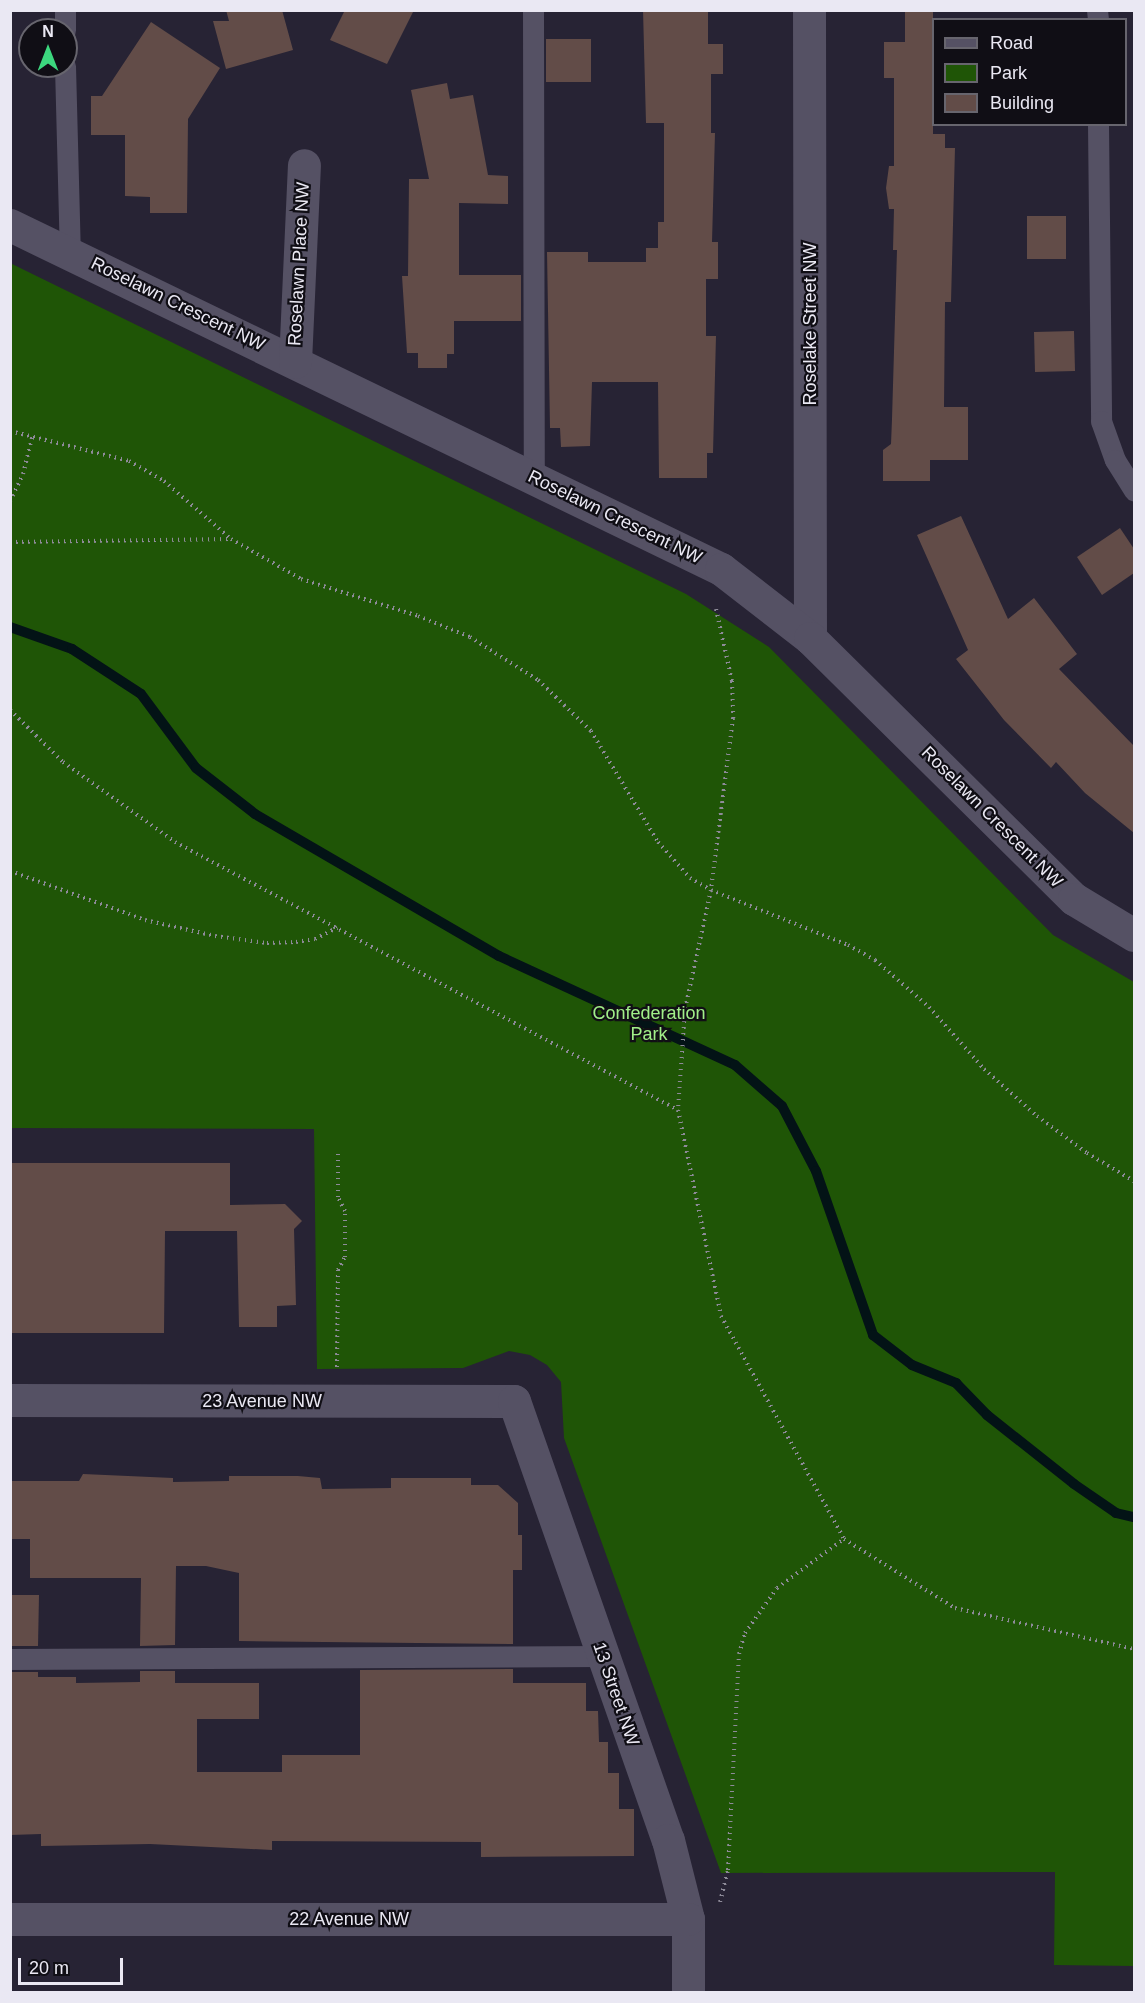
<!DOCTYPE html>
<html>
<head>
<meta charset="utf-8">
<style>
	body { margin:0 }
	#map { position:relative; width:1145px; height:2003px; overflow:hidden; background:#272334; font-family:Helvetica,sans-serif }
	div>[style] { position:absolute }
	.green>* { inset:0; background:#1f5506 }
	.stream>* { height:10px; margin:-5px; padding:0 5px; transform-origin:5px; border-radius:5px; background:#031316 }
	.building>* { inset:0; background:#624c48 }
	.path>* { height:4px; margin-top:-2px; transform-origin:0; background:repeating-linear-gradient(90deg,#8e8b99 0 1.5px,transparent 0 6px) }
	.service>* { height:21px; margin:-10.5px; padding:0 10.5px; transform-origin:10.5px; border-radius:10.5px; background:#555164 }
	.minor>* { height:33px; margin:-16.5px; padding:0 16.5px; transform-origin:16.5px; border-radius:16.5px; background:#555164 }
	span { translate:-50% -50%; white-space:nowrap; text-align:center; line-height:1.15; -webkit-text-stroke:4.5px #100e15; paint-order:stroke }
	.street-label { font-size:18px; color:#eae8f3 }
	.park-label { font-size:18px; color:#a1ef89 }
	.frame { position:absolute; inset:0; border:12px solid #eae8f3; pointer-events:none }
	.legend { position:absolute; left:932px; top:18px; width:195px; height:108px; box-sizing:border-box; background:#100e15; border:2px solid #67656e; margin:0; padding:8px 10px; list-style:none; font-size:18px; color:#eae8f3 }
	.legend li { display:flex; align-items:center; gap:12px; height:30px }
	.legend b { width:30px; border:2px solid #67656e }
	.north { position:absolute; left:18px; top:18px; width:60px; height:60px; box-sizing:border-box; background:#100e15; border:2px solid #67656e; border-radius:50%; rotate:0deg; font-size:16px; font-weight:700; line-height:24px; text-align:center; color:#eae8f3 }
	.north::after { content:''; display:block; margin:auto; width:21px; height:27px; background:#3cd77e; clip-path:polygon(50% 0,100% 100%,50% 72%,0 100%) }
	.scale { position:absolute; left:18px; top:1958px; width:105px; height:27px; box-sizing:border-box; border:3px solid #eae8f3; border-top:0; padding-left:8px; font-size:18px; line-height:21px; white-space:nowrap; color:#eae8f3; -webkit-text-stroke:4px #100e15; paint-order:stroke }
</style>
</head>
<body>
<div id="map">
	<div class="green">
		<i style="clip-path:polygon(10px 263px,686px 594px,769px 647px,1053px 935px,1134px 982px,1134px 1966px,1054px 1965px,1055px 1872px,721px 1873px,564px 1438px,561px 1382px,547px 1365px,530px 1355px,509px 1351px,463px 1368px,317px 1369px,314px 1129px,11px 1128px)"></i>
	</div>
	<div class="stream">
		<i style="left:10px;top:627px;width:66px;rotate:19.5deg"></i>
		<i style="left:72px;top:649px;width:82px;rotate:33.1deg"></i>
		<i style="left:141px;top:694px;width:92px;rotate:53.4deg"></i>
		<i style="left:196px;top:768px;width:75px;rotate:37.9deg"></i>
		<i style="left:255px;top:814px;width:282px;rotate:30.2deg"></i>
		<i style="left:499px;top:956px;width:260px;rotate:24.8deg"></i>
		<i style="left:735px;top:1065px;width:62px;rotate:41.1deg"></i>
		<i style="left:782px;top:1106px;width:73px;rotate:62.4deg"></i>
		<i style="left:816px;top:1171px;width:174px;rotate:70.8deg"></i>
		<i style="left:873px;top:1335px;width:49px;rotate:37.6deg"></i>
		<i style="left:912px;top:1365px;width:48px;rotate:22.2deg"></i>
		<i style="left:956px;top:1383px;width:45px;rotate:45.9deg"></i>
		<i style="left:987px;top:1415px;width:111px;rotate:38.4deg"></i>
		<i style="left:1074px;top:1484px;width:51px;rotate:34.6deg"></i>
		<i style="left:1116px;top:1513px;width:18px;rotate:13deg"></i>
	</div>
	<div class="building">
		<i style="clip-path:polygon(226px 10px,282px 10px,293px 50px,226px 69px,213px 21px,229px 21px)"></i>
		<i style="clip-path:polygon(345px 10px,414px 10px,387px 64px,330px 40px)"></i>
		<i style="clip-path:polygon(643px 10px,708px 10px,708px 44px,723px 44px,723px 74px,711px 74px,711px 133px,715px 133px,712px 242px,718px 242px,718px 279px,706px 279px,706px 336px,716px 336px,713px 453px,707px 453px,707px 478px,659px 478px,658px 382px,592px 382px,590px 446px,561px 447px,560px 428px,550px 428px,547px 252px,588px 252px,588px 262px,646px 262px,646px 248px,658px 248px,658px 222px,664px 222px,664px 123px,646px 123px)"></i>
		<i style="clip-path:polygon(905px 10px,933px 10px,933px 134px,945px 134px,945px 148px,955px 148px,951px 302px,945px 302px,944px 407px,968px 407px,968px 460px,930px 460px,930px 481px,883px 481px,883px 450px,891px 444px,892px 419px,897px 250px,893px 250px,894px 209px,889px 209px,886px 188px,889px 166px,894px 166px,894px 78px,884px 78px,884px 42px,905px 42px)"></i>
		<i style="clip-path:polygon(151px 22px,220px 68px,188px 119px,187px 213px,150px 213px,150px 197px,125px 196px,125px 135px,91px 135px,91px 96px,102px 96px)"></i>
		<i style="clip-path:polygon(546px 39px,591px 39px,591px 82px,546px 82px)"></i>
		<i style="clip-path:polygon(447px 83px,450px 99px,473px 95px,488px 175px,508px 176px,508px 204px,459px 203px,459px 275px,521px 275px,521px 321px,454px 321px,454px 354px,447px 354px,447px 368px,418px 368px,418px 353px,407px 353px,402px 276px,408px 276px,409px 179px,429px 179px,411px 90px)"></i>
		<i style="clip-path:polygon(1027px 216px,1066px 216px,1066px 259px,1027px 259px)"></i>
		<i style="clip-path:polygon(1074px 331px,1075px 371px,1035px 372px,1034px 332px)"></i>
		<i style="clip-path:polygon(961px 516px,1008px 619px,1034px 598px,1077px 654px,1059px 669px,1134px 746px,1134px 833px,1085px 793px,1056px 762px,1051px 768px,1004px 720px,956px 659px,968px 650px,917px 535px)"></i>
		<i style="clip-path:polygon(1120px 528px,1134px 549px,1134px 573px,1102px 595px,1077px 557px)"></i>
		<i style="clip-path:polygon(10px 1163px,230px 1163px,230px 1205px,285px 1204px,302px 1221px,294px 1229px,296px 1305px,277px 1306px,277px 1327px,239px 1327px,237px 1231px,165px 1231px,164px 1333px,10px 1333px)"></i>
		<i style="clip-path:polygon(83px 1474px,173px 1478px,173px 1482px,229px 1481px,229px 1476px,298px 1476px,320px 1478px,322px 1489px,391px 1488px,391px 1478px,471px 1478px,471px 1485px,498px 1485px,518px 1503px,518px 1535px,522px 1535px,522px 1570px,513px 1570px,513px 1644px,239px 1641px,239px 1573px,206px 1566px,176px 1566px,175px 1645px,140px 1646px,141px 1578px,30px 1578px,30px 1539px,10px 1539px,10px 1481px,79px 1481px)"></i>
		<i style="clip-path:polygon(10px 1595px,39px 1595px,38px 1646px,10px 1646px)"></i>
		<i style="clip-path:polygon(513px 1669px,513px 1683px,586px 1683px,586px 1711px,598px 1711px,599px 1742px,608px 1742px,608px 1773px,619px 1773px,619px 1809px,634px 1809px,634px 1856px,481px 1857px,481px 1842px,272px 1841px,272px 1850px,150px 1844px,41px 1846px,41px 1834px,10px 1835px,10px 1672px,38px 1672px,38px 1677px,76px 1677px,76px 1683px,140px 1682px,140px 1671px,175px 1671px,175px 1683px,259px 1683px,259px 1719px,197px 1719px,197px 1772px,282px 1772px,282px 1755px,360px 1755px,360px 1670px)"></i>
	</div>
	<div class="path">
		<i style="left:10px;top:431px;width:123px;rotate:14.1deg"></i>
		<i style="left:129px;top:461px;width:40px;rotate:29.7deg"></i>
		<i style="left:164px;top:481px;width:89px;rotate:40.9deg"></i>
		<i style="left:231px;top:539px;width:81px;rotate:29.7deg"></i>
		<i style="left:301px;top:579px;width:123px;rotate:17.5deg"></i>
		<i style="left:418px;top:616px;width:56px;rotate:22deg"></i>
		<i style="left:470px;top:637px;width:80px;rotate:32.3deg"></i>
		<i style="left:538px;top:680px;width:74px;rotate:43.9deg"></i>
		<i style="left:591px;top:731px;width:130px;rotate:58.9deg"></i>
		<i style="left:658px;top:842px;width:48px;rotate:48.4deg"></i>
		<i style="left:690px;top:878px;width:24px;rotate:30deg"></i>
		<i style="left:711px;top:890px;width:122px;rotate:102.3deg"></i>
		<i style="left:685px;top:1009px;width:101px;rotate:94deg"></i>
		<i style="left:678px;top:1110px;width:210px;rotate:78.2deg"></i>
		<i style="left:721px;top:1316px;width:255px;rotate:61.1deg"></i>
		<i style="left:844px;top:1539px;width:131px;rotate:31.9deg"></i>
		<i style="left:955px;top:1608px;width:184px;rotate:12.9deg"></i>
		<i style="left:10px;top:501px;width:30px;rotate:-64deg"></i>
		<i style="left:23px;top:474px;width:38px;rotate:-76deg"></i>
		<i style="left:10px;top:542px;width:220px;rotate:-0.8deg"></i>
		<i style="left:716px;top:609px;width:74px;rotate:77.5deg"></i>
		<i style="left:732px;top:681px;width:37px;rotate:88deg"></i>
		<i style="left:733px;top:718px;width:173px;rotate:97.3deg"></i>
		<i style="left:711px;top:890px;width:148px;rotate:21.9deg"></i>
		<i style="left:848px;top:945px;width:31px;rotate:29deg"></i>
		<i style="left:875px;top:960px;width:72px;rotate:41deg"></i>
		<i style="left:929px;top:1007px;width:83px;rotate:48.4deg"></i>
		<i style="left:984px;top:1069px;width:71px;rotate:41.6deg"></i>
		<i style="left:1037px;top:1116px;width:62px;rotate:36.5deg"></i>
		<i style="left:1087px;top:1153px;width:55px;rotate:30.8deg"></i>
		<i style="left:10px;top:710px;width:74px;rotate:44.5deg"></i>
		<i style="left:63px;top:762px;width:138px;rotate:35.5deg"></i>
		<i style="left:175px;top:842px;width:570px;rotate:28.05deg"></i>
		<i style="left:10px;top:871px;width:144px;rotate:19.9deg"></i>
		<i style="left:145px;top:920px;width:72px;rotate:12.9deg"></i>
		<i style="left:215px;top:936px;width:52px;rotate:7.7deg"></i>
		<i style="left:267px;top:943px;width:29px;rotate:-2deg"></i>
		<i style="left:296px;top:942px;width:19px;rotate:-9deg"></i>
		<i style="left:315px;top:939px;width:25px;rotate:-27deg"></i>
		<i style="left:337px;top:1367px;width:97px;rotate:-89.4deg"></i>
		<i style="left:338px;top:1270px;width:15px;rotate:-62deg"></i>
		<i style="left:345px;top:1257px;width:46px;rotate:-90deg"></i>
		<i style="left:345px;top:1211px;width:16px;rotate:-117deg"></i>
		<i style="left:338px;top:1197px;width:48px;rotate:-90deg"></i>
		<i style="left:720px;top:1902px;width:33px;rotate:-76deg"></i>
		<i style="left:728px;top:1870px;width:216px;rotate:-87.1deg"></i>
		<i style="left:739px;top:1654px;width:22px;rotate:-74deg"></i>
		<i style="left:745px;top:1633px;width:55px;rotate:-54.6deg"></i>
		<i style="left:777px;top:1588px;width:83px;rotate:-36.2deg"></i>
	</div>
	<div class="service">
		<i style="left:533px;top:10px;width:468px;rotate:89.9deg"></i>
		<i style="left:1097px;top:10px;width:10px;rotate:84deg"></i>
		<i style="left:65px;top:30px;width:20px;rotate:-90deg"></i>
		<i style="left:65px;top:66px;width:185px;rotate:88.5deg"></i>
		<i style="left:1098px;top:124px;width:297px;rotate:89.4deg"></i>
		<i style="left:1101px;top:421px;width:41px;rotate:70.3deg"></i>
		<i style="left:1115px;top:460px;width:36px;rotate:58deg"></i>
		<i style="left:10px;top:1659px;width:593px;rotate:-0.29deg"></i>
	</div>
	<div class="minor">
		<i style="left:809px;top:10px;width:628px;rotate:89.91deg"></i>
		<i style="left:10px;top:225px;width:790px;rotate:25.82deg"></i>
		<i style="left:721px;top:569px;width:113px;rotate:37.8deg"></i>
		<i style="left:810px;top:638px;width:371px;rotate:44.7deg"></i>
		<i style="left:1074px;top:899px;width:70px;rotate:31deg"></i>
		<i style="left:295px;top:362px;width:197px;rotate:-87.4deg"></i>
		<i style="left:10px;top:1400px;width:504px;rotate:0.11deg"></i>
		<i style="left:514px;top:1401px;width:465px;rotate:70.7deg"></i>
		<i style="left:668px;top:1840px;width:81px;rotate:75.8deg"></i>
		<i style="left:688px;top:1919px;width:73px;rotate:90deg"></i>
		<i style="left:10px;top:1919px;width:678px"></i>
	</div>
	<div class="street-label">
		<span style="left:299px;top:264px;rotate:-87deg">Roselawn Place NW</span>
		<span style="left:178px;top:304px;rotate:26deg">Roselawn Crescent NW</span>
		<span style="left:810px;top:324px;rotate:-90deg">Roselake Street NW</span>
		<span style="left:615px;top:517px;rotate:26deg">Roselawn Crescent NW</span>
		<span style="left:992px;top:817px;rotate:45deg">Roselawn Crescent NW</span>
		<span style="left:262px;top:1401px">23 Avenue NW</span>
		<span style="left:616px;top:1694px;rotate:71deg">13 Street NW</span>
		<span style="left:349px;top:1919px">22 Avenue NW</span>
	</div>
	<div class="park-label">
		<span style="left:649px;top:1024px">Confederation<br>Park</span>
	</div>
	<div class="frame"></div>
	<ul class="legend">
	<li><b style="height:8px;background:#555164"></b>Road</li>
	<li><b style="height:16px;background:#1f5506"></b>Park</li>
	<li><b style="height:16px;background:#624c48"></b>Building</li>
	</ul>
	<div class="north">N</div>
	<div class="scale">20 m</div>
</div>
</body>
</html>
